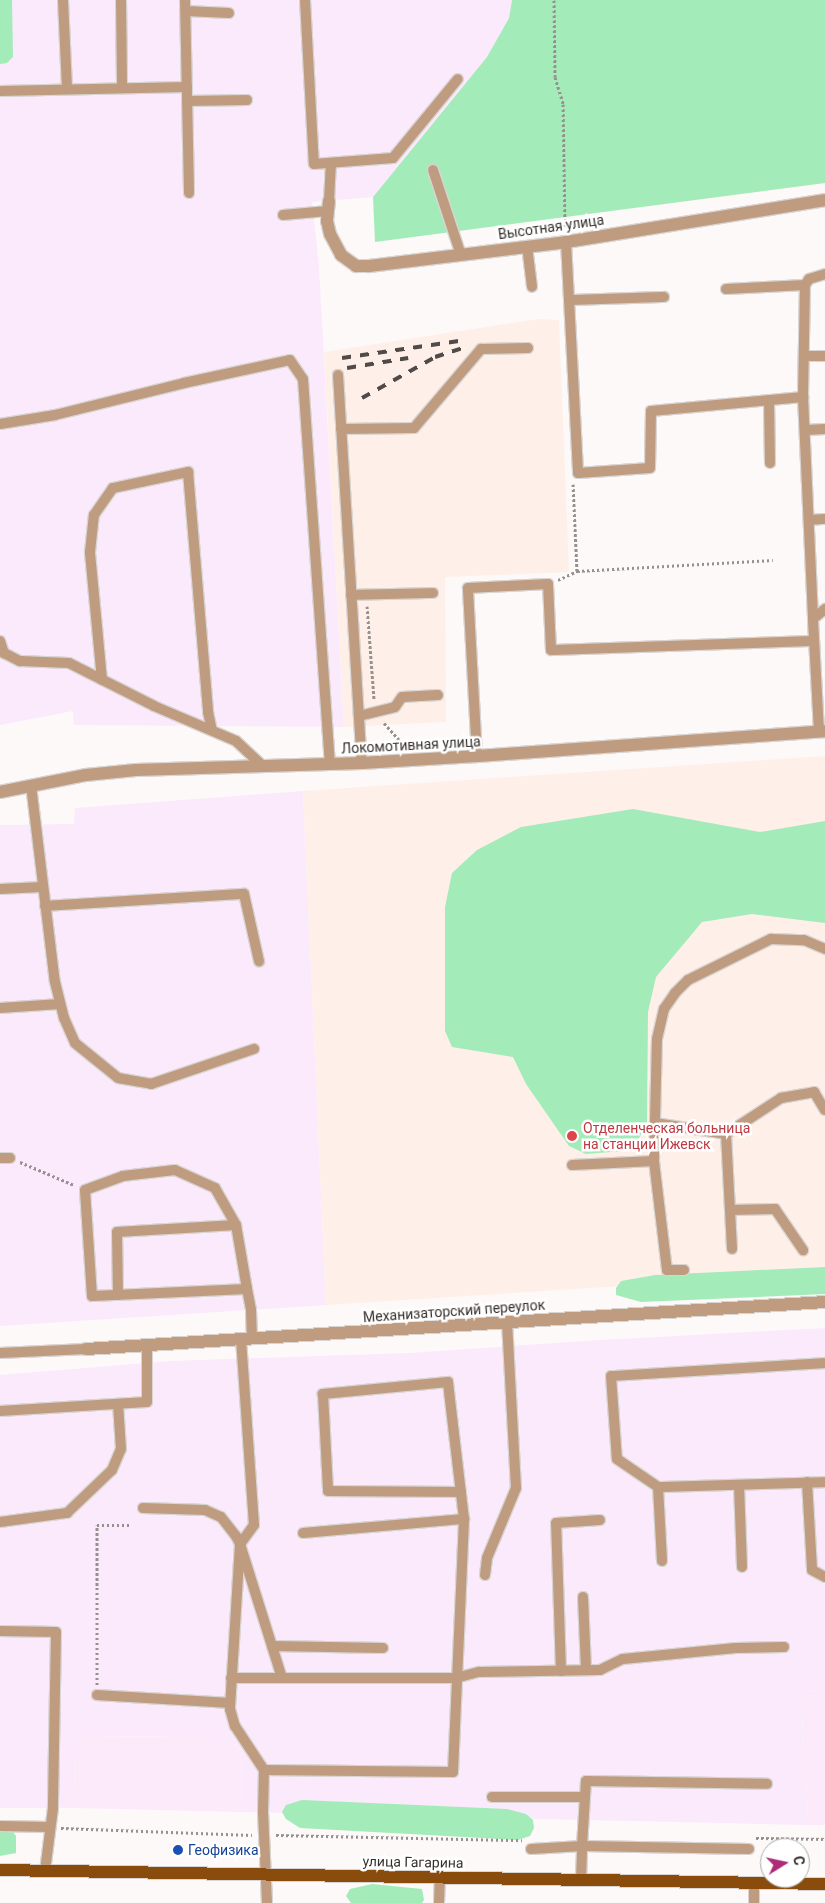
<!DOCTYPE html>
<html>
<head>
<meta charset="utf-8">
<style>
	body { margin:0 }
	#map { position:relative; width:825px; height:1903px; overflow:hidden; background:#fdf9f8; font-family:Roboto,sans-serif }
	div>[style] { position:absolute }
	.commercial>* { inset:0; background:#fceafb }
	.industrial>* { inset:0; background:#fbeafc }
	.built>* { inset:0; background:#fef0e8 }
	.green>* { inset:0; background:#a3ebb8 }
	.path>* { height:3px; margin-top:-1.5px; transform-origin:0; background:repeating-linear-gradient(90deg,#96918f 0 2.5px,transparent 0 5px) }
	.roads { filter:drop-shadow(1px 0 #d9d5d3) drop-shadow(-1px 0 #d9d5d3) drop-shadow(0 1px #d9d5d3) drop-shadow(0 -1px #d9d5d3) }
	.lane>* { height:10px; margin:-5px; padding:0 5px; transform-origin:5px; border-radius:5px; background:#bf9c80 }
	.street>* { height:12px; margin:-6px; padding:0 6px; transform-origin:6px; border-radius:6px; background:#bf9c80 }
	.primary>* { height:12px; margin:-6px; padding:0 6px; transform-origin:6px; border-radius:6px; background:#894c0c }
	.rail>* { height:4px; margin-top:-2px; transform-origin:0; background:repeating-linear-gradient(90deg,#504a48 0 9px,transparent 0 18px) }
	.dots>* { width:14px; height:14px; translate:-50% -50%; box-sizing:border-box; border:2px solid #fff; border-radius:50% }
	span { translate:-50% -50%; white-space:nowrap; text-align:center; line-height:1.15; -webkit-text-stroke:5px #fff; paint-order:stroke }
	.street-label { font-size:14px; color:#36302d }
	.health-label { font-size:14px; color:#be3a42 }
	.left { translate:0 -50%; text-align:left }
	.transit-label { font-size:14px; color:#164399 }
	.north { position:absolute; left:760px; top:1838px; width:50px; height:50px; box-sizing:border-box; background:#fff; border:1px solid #afacab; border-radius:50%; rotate:80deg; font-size:14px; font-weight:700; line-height:20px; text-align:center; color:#36302d }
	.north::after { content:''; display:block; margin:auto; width:18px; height:22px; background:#ad2b77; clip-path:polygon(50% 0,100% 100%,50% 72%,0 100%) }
</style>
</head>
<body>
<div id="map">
	<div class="commercial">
		<i style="clip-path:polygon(803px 1690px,825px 1691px,825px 1825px,807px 1825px,808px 1793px,802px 1768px)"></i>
		<i style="clip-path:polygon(200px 1736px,242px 1746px,241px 1812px,74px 1808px,75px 1737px)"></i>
	</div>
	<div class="industrial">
		<i style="clip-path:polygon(0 0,512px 0,509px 18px,487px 57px,373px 197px,312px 202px,319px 267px,344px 727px,74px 725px,73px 711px,0 725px)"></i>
		<i style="clip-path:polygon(303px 791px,326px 1305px,0 1326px,0 825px,74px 824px,75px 808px)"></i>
		<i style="clip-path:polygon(825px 1328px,825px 1691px,803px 1690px,802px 1768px,808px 1793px,807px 1825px,241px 1812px,242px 1746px,200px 1736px,75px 1737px,74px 1808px,0 1808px,0 1375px,170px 1361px,409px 1353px,600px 1340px)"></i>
	</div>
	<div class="built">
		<i style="clip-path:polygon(538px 319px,559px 320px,569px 572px,445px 577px,446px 722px,344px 727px,324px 352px)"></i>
		<i style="clip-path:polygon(825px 756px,825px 1273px,326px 1305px,303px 791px)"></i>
	</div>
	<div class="green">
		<i style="clip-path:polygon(0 0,12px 0,13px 57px,7px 63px,0 64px)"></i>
		<i style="clip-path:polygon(512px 0,825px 0,825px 183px,375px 242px,373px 197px,487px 57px,509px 18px)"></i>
		<i style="clip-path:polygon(633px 809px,760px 832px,825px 821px,825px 923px,752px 914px,702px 922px,656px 977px,648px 1012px,647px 1123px,638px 1140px,623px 1151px,586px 1154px,569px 1146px,526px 1084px,513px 1057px,452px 1047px,445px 1031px,445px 907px,452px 873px,477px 850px,521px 827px)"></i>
		<i style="clip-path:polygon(825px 1267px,825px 1294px,641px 1302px,616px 1295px,616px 1288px,621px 1281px,655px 1275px)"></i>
		<i style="clip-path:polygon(302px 1800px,507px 1809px,526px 1814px,533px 1820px,534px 1828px,530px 1836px,518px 1840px,300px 1828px,286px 1819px,282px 1812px,286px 1805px)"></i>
		<i style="clip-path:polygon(0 1827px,11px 1829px,16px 1836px,16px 1853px,0 1856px)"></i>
		<i style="clip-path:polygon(372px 1884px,422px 1889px,424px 1900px,422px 1903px,351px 1903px,346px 1896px,350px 1889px)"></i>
	</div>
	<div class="path">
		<i style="left:554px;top:0;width:77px;rotate:89.3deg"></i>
		<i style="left:555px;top:77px;width:28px;rotate:73deg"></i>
		<i style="left:563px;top:104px;width:124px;rotate:89.1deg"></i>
		<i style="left:573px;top:484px;width:87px;rotate:87.4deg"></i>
		<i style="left:558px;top:580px;width:21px;rotate:-25deg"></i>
		<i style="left:577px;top:571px;width:196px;rotate:-3.2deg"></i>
		<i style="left:367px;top:606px;width:93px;rotate:85.7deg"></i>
		<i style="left:384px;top:723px;width:31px;rotate:48deg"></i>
		<i style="left:20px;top:1162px;width:59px;rotate:23.1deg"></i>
		<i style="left:97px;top:1685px;width:160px;rotate:-90deg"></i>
		<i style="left:97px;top:1525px;width:35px"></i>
		<i style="left:61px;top:1828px;width:191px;rotate:2.1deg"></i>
		<i style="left:276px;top:1835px;width:246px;rotate:1.2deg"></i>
		<i style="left:756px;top:1838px;width:69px;rotate:0.8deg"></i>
	</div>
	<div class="roads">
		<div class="lane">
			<i style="left:63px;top:0;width:89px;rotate:87.4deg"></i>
			<i style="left:121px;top:0;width:88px;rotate:89.3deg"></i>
			<i style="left:185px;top:0;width:193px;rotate:88.8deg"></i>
			<i style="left:305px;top:0;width:164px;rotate:86.9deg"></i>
			<i style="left:314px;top:164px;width:79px;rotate:-4.3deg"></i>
			<i style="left:393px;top:158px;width:102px;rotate:-50.6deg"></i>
			<i style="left:186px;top:11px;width:43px;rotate:2.7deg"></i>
			<i style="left:0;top:91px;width:187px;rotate:-1.2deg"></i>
			<i style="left:187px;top:101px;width:60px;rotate:-1deg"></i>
			<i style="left:433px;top:170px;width:89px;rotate:71.8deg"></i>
			<i style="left:329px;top:201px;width:38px;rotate:-87deg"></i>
			<i style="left:283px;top:215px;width:45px;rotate:-5.1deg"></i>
			<i style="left:566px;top:242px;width:231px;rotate:87deg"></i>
			<i style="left:578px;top:473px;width:72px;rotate:-4deg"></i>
			<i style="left:650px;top:468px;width:57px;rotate:-89deg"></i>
			<i style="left:651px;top:411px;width:153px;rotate:-5.3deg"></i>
			<i style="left:803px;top:397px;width:112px;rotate:-89deg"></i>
			<i style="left:805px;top:285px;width:7px;rotate:-56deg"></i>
			<i style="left:809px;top:279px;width:17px;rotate:-17deg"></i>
			<i style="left:527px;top:246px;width:41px;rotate:83deg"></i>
			<i style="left:726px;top:289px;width:79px;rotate:-2.9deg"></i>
			<i style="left:569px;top:300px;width:95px;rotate:-1.8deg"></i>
			<i style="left:805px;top:356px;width:20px"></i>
			<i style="left:338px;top:375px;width:389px;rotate:86.5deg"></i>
			<i style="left:803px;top:397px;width:222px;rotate:87.4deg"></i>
			<i style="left:769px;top:400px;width:63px;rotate:89.1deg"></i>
			<i style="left:0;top:424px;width:56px;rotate:-9.3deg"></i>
			<i style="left:55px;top:415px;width:133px;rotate:-13.9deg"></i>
			<i style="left:184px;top:383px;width:108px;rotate:-12.2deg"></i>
			<i style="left:290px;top:360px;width:23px;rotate:56deg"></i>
			<i style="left:303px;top:379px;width:386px;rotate:86deg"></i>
			<i style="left:341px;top:429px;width:73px;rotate:-0.8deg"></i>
			<i style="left:414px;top:428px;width:104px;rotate:-49.7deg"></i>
			<i style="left:481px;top:349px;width:47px;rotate:-1.2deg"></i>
			<i style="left:806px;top:430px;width:19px;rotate:-3deg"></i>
			<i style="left:809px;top:520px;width:16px;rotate:-4deg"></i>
			<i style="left:351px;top:595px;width:82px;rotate:-1.4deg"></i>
			<i style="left:0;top:641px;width:13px;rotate:72deg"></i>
			<i style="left:4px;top:653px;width:18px;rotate:27deg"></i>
			<i style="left:20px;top:661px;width:49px;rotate:2.3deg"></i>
			<i style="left:69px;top:663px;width:95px;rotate:26.8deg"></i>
			<i style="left:154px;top:706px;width:89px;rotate:23.1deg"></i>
			<i style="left:236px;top:741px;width:37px;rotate:43deg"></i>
			<i style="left:102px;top:680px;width:129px;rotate:-95.4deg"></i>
			<i style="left:90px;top:552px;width:37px;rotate:-84deg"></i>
			<i style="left:94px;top:515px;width:33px;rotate:-55deg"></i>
			<i style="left:113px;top:488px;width:77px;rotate:-12deg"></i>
			<i style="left:188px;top:472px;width:241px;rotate:85.2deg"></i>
			<i style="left:208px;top:712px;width:19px;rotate:78deg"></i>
			<i style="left:359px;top:716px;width:37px;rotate:-14deg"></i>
			<i style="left:395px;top:707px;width:12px;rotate:-55deg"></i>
			<i style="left:402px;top:697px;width:36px;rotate:-3deg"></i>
			<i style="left:819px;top:731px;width:112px;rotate:-93.1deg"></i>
			<i style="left:813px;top:619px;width:16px;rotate:-40deg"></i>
			<i style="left:477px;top:756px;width:168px;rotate:-93.1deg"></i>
			<i style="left:468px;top:588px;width:80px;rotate:-2.9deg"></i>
			<i style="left:548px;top:584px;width:66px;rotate:87.4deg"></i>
			<i style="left:551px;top:650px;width:262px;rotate:-2deg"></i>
			<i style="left:31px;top:785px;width:198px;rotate:83.1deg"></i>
			<i style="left:55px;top:982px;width:37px;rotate:76deg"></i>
			<i style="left:64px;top:1018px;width:27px;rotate:66deg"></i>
			<i style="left:75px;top:1043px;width:55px;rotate:39.1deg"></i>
			<i style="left:118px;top:1078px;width:34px;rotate:10deg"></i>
			<i style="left:151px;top:1084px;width:109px;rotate:-18.8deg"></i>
			<i style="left:0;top:889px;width:42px;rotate:-2.7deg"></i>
			<i style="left:45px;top:906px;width:199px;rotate:-3.5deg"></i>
			<i style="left:244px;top:894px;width:69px;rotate:77.4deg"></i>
			<i style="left:0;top:1008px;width:60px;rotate:-3.8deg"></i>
			<i style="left:655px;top:1123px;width:72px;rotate:8.8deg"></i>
			<i style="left:726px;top:1134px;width:115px;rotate:87deg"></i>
			<i style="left:726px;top:1134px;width:66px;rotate:-33.2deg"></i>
			<i style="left:781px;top:1098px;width:34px;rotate:-10deg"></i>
			<i style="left:814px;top:1092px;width:21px;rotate:59deg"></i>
			<i style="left:0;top:1158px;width:10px"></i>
			<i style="left:654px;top:1161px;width:110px;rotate:83.2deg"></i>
			<i style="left:667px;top:1270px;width:17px"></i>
			<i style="left:572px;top:1165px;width:82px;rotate:-2.8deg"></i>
			<i style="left:654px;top:1161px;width:122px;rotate:-88.6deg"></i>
			<i style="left:657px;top:1039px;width:31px;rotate:-77deg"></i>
			<i style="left:664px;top:1009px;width:19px;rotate:-55deg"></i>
			<i style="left:675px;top:993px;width:18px;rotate:-45deg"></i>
			<i style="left:688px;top:980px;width:93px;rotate:-26.3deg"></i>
			<i style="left:771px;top:939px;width:33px;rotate:2deg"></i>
			<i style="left:804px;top:940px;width:23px;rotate:23deg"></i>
			<i style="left:730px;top:1210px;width:45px;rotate:-1.3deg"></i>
			<i style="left:775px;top:1209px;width:50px;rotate:55.7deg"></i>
			<i style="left:247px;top:1289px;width:155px;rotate:177.4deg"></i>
			<i style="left:92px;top:1296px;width:106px;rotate:-93.8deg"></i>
			<i style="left:85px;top:1190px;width:40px;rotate:-20.2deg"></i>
			<i style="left:123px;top:1176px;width:52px;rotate:-6.6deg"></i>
			<i style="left:175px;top:1170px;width:44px;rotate:24.2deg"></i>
			<i style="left:215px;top:1188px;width:43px;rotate:60.4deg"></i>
			<i style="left:236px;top:1225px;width:65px;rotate:80.2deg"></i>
			<i style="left:247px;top:1289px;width:21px;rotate:79deg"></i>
			<i style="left:251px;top:1310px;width:28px;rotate:88deg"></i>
			<i style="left:118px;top:1295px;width:63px;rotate:-90.9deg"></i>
			<i style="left:117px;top:1232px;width:119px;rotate:-3.4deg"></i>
			<i style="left:241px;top:1339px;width:186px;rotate:86deg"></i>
			<i style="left:254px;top:1525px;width:24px;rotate:126deg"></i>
			<i style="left:240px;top:1544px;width:140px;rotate:72.6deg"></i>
			<i style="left:0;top:1353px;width:86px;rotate:-2.7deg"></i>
			<i style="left:825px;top:1363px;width:214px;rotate:176.5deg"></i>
			<i style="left:611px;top:1376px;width:83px;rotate:85.9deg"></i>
			<i style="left:617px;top:1459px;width:50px;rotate:34.3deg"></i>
			<i style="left:658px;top:1487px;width:167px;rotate:-1.7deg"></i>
			<i style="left:0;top:1411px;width:147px;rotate:-3.5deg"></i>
			<i style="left:147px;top:1402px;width:57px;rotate:-90deg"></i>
			<i style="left:807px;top:1482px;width:88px;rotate:86.7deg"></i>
			<i style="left:812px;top:1570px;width:15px;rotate:28deg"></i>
			<i style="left:739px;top:1485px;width:82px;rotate:87.9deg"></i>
			<i style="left:658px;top:1487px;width:74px;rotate:86.9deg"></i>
			<i style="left:143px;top:1508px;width:62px;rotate:1.8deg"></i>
			<i style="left:205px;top:1510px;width:17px;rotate:24deg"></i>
			<i style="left:221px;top:1517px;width:24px;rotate:52deg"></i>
			<i style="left:236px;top:1536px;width:9px;rotate:63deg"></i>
			<i style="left:240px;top:1544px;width:165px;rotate:93.5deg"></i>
			<i style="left:230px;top:1709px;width:18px;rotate:74deg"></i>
			<i style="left:235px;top:1726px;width:53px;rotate:56.6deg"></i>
			<i style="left:0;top:1522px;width:68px;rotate:-7.7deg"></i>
			<i style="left:67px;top:1513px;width:62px;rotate:-43.7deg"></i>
			<i style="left:112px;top:1470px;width:23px;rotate:-67deg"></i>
			<i style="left:121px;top:1449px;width:45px;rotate:-93.8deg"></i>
			<i style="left:303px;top:1533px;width:162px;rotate:-5deg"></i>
			<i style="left:485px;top:1575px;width:17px;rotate:-83deg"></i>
			<i style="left:487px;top:1558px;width:76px;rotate:-67.5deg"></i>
			<i style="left:516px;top:1488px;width:166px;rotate:-93.1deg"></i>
			<i style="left:583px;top:1597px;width:73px;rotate:87.6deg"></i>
			<i style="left:0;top:1631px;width:56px;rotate:1deg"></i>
			<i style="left:56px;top:1632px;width:176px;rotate:91deg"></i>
			<i style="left:53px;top:1808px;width:64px;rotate:97.2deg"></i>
			<i style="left:272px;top:1646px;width:111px;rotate:1deg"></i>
			<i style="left:561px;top:1671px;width:148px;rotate:-91.9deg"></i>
			<i style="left:556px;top:1523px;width:44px;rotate:-3.9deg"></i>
			<i style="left:231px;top:1678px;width:225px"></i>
			<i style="left:456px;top:1678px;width:24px;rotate:-15deg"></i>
			<i style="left:479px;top:1672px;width:121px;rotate:-0.9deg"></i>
			<i style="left:600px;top:1670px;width:25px;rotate:-26deg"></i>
			<i style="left:623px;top:1659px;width:113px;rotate:-5.6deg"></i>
			<i style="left:735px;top:1648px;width:49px;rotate:-1.2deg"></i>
			<i style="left:97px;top:1695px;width:133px;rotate:3.4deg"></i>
			<i style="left:492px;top:1797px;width:93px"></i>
			<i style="left:0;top:1826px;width:49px;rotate:1.2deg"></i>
			<i style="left:531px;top:1849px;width:51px;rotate:-3.4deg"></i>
			<i style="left:582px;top:1846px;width:65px;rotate:-86.5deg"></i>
			<i style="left:586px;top:1781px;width:181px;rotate:0.9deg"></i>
			<i style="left:581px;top:1880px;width:34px;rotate:-88deg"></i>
			<i style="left:582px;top:1846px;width:167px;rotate:1deg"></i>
			<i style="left:267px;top:1903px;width:90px;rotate:-92.5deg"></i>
			<i style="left:263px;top:1813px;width:43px;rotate:-88.7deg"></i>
			<i style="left:264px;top:1770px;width:189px;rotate:0.6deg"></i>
			<i style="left:453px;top:1772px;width:253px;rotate:-87.5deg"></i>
			<i style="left:464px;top:1519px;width:138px;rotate:-96.7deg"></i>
			<i style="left:448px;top:1382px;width:126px;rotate:174.5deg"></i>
			<i style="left:323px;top:1394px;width:97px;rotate:87deg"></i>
			<i style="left:328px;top:1491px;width:133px;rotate:0.4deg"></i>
			<i style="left:439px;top:1903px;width:26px;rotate:-88deg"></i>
			<i style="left:754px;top:1903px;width:20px;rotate:-90deg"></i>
		</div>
		<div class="street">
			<i style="left:329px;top:201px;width:20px;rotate:96deg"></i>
			<i style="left:327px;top:221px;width:13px;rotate:77deg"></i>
			<i style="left:330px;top:234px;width:24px;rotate:62deg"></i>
			<i style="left:341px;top:255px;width:19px;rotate:36deg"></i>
			<i style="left:356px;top:266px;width:13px"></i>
			<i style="left:369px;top:266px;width:198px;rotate:-6.9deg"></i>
			<i style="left:566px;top:242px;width:262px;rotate:-9.2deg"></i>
			<i style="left:0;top:792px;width:88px;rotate:-11.2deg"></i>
			<i style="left:86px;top:775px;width:50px;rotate:-5.7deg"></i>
			<i style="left:136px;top:770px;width:226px;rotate:-1.8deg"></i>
			<i style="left:362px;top:763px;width:115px;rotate:-3.5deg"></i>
			<i style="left:477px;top:756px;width:349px;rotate:-4.1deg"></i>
			<i style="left:86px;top:1349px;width:740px;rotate:-3.64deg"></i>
		</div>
		<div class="primary">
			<i style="left:0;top:1870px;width:825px;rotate:0.97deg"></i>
		</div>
	</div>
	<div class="rail">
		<i style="left:342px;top:358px;width:125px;rotate:-8.3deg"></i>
		<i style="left:347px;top:368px;width:62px;rotate:-9.3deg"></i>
		<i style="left:362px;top:398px;width:84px;rotate:-29.3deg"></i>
		<i style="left:435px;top:357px;width:32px;rotate:-18deg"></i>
	</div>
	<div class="dots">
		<i style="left:572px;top:1136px;background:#e0444e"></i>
		<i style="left:178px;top:1850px;background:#1a4fb4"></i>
	</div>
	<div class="street-label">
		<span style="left:551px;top:227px;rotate:-8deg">Высотная улица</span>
		<span style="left:411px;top:745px;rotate:-3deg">Локомотивная улица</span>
		<span style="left:454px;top:1311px;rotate:-4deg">Механизаторский переулок</span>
		<span style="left:413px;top:1862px;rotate:1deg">улица Гагарина</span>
	</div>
	<div class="health-label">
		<span class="left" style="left:583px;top:1136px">Отделенческая больница<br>на станции Ижевск</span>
	</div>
	<div class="transit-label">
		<span class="left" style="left:188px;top:1850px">Геофизика</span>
	</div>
	<div class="north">С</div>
</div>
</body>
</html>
